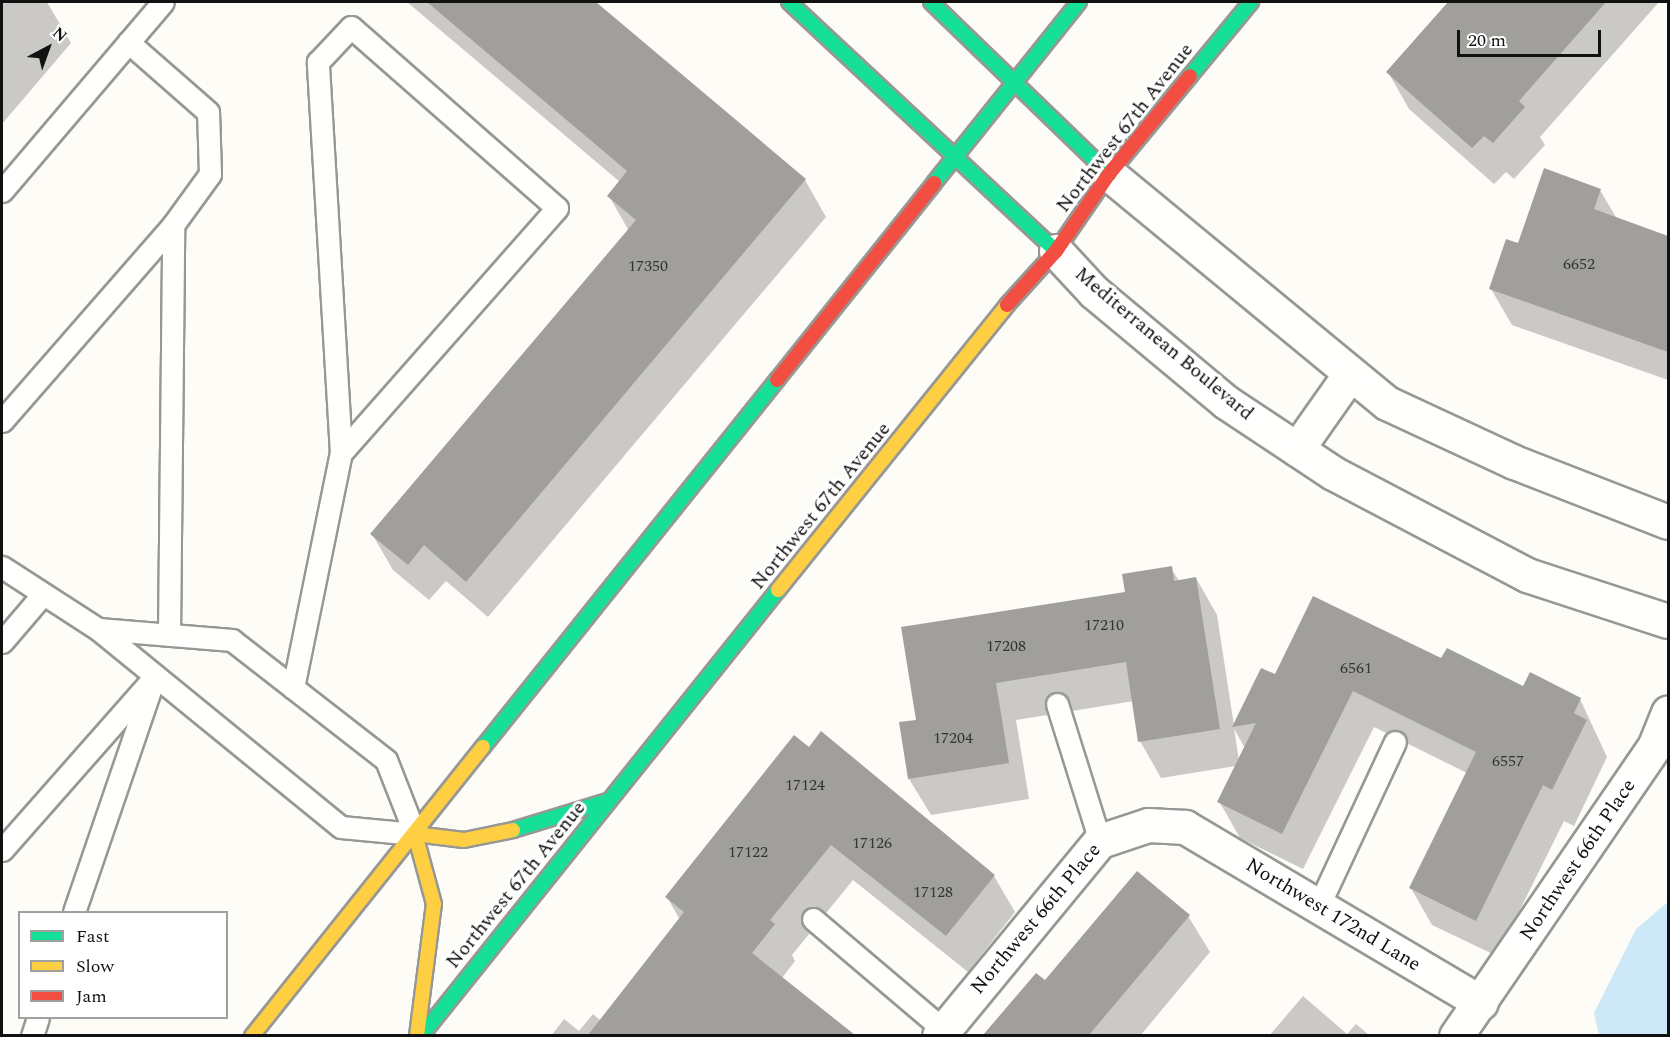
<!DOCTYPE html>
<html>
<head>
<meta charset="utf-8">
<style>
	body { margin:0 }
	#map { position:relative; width:1670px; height:1037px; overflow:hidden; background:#fdfcf7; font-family:Spectral,serif }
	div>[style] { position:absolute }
	.water>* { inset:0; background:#cde8f7 }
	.shadow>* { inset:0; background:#0003 }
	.building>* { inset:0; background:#a19f9c }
	.roads { filter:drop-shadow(2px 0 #979795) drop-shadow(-2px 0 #979795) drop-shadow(0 2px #979795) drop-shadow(0 -2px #979795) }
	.lane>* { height:21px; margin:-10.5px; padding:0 10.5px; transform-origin:10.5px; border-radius:10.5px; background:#fffffe }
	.street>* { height:33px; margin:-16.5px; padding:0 16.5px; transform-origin:16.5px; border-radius:16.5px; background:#fffffe }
	.fast>* { height:14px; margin:-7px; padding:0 7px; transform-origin:7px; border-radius:7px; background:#16e098 }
	.slow>* { height:14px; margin:-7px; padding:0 7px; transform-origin:7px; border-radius:7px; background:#ffcf43 }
	.jam>* { height:14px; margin:-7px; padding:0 7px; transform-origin:7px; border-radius:7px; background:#f24e42 }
	span { translate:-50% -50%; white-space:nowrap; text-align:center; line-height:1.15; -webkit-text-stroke:6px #fff; paint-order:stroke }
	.number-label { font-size:16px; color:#353434 }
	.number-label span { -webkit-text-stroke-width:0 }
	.street-label { font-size:20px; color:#111 }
	.frame { position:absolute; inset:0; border:3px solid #111; pointer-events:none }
	.legend { position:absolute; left:18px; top:911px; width:210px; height:108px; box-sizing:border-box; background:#fff; border:2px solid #a0a0a0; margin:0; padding:8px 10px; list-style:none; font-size:18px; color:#111 }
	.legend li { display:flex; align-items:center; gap:12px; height:30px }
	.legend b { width:30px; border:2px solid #a0a0a0 }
	.north { position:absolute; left:18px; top:18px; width:60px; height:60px; -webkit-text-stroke:4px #fff; paint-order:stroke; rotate:41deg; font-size:16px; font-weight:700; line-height:24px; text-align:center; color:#111 }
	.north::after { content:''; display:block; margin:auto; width:21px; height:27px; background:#111; clip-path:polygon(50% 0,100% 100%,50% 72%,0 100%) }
	.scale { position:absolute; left:1457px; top:30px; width:144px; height:27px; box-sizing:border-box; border:3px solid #111; border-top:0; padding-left:8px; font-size:18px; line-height:21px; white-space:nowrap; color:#111; -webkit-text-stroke:4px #fff; paint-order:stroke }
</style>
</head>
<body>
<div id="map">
	<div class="water">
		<i style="clip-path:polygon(1668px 902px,1668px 1035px,1599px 1035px,1594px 1013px,1636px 929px)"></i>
	</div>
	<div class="shadow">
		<i style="clip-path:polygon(2px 2px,47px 2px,71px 43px,2px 124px)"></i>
		<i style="clip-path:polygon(407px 2px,594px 2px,805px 180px,826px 217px,488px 617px,446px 581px,429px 600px,393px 570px,372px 534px,629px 231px,609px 196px,620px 182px)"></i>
		<i style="clip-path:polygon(1450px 2px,1659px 2px,1540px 137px,1545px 145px,1514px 179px,1506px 172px,1494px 184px,1409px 109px,1388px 72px)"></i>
		<i style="clip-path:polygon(1600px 190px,1617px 219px,1668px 237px,1668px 380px,1512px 325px,1491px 289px,1519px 245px)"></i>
		<i style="clip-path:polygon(evenodd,1171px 568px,1179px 581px,1196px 578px,1217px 615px,1234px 726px,1275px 676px,1442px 660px,1524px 688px,1580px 699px,1607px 757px,1574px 826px,1564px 821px,1497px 956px,1432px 925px,1411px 888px,1467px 773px,1374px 727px,1303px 869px,1240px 838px,1219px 801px,1236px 766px,1161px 778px,1140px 741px,1134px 701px,1016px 720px,1029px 799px,931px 815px,909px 779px,918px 722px,1171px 568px,1234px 729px,1245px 748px,1239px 760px,1234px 729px)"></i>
		<i style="clip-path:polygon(794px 737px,994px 876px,1015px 912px,968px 972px,853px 880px,792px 955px,795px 961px,782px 978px,853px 1036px,551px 1036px,564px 1019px,579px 1031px,593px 1014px,601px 1021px,680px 920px,667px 897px)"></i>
		<i style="clip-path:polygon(1188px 916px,1210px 952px,1140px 1036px,992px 1036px,989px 1031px,1046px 982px)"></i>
		<i style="clip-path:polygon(1303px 996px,1347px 1034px,1356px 1024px,1370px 1036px,1269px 1036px)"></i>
	</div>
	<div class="building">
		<i style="clip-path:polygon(427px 2px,596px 2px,806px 179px,466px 582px,424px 545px,408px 565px,370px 534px,636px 220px,607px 196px,627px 171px)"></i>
		<i style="clip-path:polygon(1448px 2px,1606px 2px,1519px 101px,1525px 107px,1493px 143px,1484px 136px,1472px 148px,1386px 72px)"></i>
		<i style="clip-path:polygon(1544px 168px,1601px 189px,1594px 209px,1668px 236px,1668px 352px,1489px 289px,1506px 239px,1518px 243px)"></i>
		<i style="clip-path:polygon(1172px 566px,1174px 581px,1196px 577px,1220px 729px,1138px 742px,1126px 662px,996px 683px,1009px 763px,908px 779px,899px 722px,916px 720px,901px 627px,1125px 592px,1122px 574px)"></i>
		<i style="clip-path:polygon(1313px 596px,1441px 658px,1447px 648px,1523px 686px,1530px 672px,1581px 698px,1574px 713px,1587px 720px,1552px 790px,1543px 785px,1476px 921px,1409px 888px,1476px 752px,1353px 691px,1282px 834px,1217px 802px,1256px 723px,1232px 727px,1261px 668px,1275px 674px)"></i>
		<i style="clip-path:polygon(821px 731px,995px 875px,946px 936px,831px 845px,770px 920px,775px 924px,752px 953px,855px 1035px,588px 1035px,684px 912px,665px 897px,794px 735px,809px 747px)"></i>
		<i style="clip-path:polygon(1137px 871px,1190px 915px,1089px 1035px,983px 1035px,1036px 973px,1045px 980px)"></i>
	</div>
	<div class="roads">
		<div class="lane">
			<i style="left:2px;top:191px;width:248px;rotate:-49.6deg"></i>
			<i style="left:2px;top:421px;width:260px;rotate:-48.9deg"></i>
			<i style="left:173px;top:225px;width:63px;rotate:-54deg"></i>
			<i style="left:210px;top:174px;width:62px;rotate:-91.8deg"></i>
			<i style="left:208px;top:112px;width:106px;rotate:-138.8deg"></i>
			<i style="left:2px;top:567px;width:114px;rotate:32.9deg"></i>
			<i style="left:98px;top:629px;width:313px;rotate:39.2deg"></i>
			<i style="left:341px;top:827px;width:74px;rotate:5.4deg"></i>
			<i style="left:415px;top:834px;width:79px;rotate:-111.4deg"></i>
			<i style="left:386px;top:760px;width:195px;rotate:-142.1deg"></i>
			<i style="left:232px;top:640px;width:134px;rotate:-175.3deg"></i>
			<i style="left:169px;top:635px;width:410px;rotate:-89.4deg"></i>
			<i style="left:2px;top:642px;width:63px;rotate:-49.5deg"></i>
			<i style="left:293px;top:688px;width:240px;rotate:-78.5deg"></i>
			<i style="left:341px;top:453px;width:392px;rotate:-93.4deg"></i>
			<i style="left:318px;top:62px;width:48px;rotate:-46.7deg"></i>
			<i style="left:351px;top:27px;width:274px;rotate:41.3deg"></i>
			<i style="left:557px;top:208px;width:327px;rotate:131.4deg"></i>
			<i style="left:1057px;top:704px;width:144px;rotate:72.6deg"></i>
			<i style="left:2px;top:850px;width:222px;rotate:-48.6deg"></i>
			<i style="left:1318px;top:907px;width:182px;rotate:-65deg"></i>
			<i style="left:74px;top:912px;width:250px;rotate:-71.1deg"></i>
			<i style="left:813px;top:919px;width:172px;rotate:40.3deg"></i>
			<i style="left:32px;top:1036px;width:19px;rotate:-72deg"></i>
		</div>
		<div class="street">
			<i style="left:1109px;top:174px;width:360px;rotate:39.5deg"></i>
			<i style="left:1387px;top:403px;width:140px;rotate:24.9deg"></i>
			<i style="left:1514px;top:462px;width:165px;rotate:21.3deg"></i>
			<i style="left:1056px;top:251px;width:56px;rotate:47.2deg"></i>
			<i style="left:1094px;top:292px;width:172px;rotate:39.8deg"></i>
			<i style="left:1226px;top:402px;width:128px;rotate:33.6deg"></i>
			<i style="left:1333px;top:473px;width:219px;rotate:27.7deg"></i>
			<i style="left:1527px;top:575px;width:148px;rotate:18.1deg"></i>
			<i style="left:1297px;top:449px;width:92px;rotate:-54.8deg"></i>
			<i style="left:939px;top:1036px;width:253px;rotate:-50.5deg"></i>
			<i style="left:1100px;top:841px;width:51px;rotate:-18.4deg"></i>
			<i style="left:1148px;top:825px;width:37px;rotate:3deg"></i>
			<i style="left:1185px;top:827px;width:344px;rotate:30.7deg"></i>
			<i style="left:1456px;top:1036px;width:353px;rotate:-55.6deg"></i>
			<i style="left:1655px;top:745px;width:35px;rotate:-68deg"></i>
		</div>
		<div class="fast">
			<i style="left:789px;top:2px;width:365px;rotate:43deg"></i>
			<i style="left:931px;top:2px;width:248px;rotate:44deg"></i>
			<i style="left:1190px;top:76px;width:96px;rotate:-50.5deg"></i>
			<i style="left:934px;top:183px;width:232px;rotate:-51.3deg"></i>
			<i style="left:483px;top:747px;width:470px;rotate:-51.3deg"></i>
			<i style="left:513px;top:830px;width:99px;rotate:-17deg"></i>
			<i style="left:421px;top:1036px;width:571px;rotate:-51.32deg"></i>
		</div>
		<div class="slow">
			<i style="left:778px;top:590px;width:366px;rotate:-51.2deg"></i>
			<i style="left:252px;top:1036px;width:370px;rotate:-51.4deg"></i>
			<i style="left:417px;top:1036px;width:133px;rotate:-82.7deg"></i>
			<i style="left:434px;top:904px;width:73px;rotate:-105.2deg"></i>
			<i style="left:415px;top:834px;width:49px;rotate:7deg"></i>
			<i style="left:464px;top:840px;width:50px;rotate:-11.5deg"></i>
		</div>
		<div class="jam">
			<i style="left:1007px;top:305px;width:73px;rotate:-47.8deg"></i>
			<i style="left:1056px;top:251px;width:93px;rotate:-55.5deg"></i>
			<i style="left:1109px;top:174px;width:127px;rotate:-50.4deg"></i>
			<i style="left:777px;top:380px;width:252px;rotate:-51.4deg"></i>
		</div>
	</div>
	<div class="number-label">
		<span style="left:1579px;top:264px">6652</span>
		<span style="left:648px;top:266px">17350</span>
		<span style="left:1104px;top:625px">17210</span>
		<span style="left:1006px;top:646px">17208</span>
		<span style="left:1356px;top:668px">6561</span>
		<span style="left:953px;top:738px">17204</span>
		<span style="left:1508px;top:761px">6557</span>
		<span style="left:805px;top:785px">17124</span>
		<span style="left:872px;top:843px">17126</span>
		<span style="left:748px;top:852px">17122</span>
		<span style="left:933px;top:892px">17128</span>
	</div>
	<div class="street-label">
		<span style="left:1125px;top:128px;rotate:-52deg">Northwest 67th Avenue</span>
		<span style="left:1164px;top:344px;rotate:40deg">Mediterranean Boulevard</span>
		<span style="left:821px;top:506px;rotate:-51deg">Northwest 67th Avenue</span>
		<span style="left:1578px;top:860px;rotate:-56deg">Northwest 66th Place</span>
		<span style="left:516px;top:885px;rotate:-51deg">Northwest 67th Avenue</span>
		<span style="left:1333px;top:915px;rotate:31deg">Northwest 172nd Lane</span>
		<span style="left:1036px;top:919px;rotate:-50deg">Northwest 66th Place</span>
	</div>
	<div class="frame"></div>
	<ul class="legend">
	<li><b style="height:8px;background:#16e098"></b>Fast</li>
	<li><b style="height:8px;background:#ffcf43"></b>Slow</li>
	<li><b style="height:8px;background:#f24e42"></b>Jam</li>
	</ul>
	<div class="north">N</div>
	<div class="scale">20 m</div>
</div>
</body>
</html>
